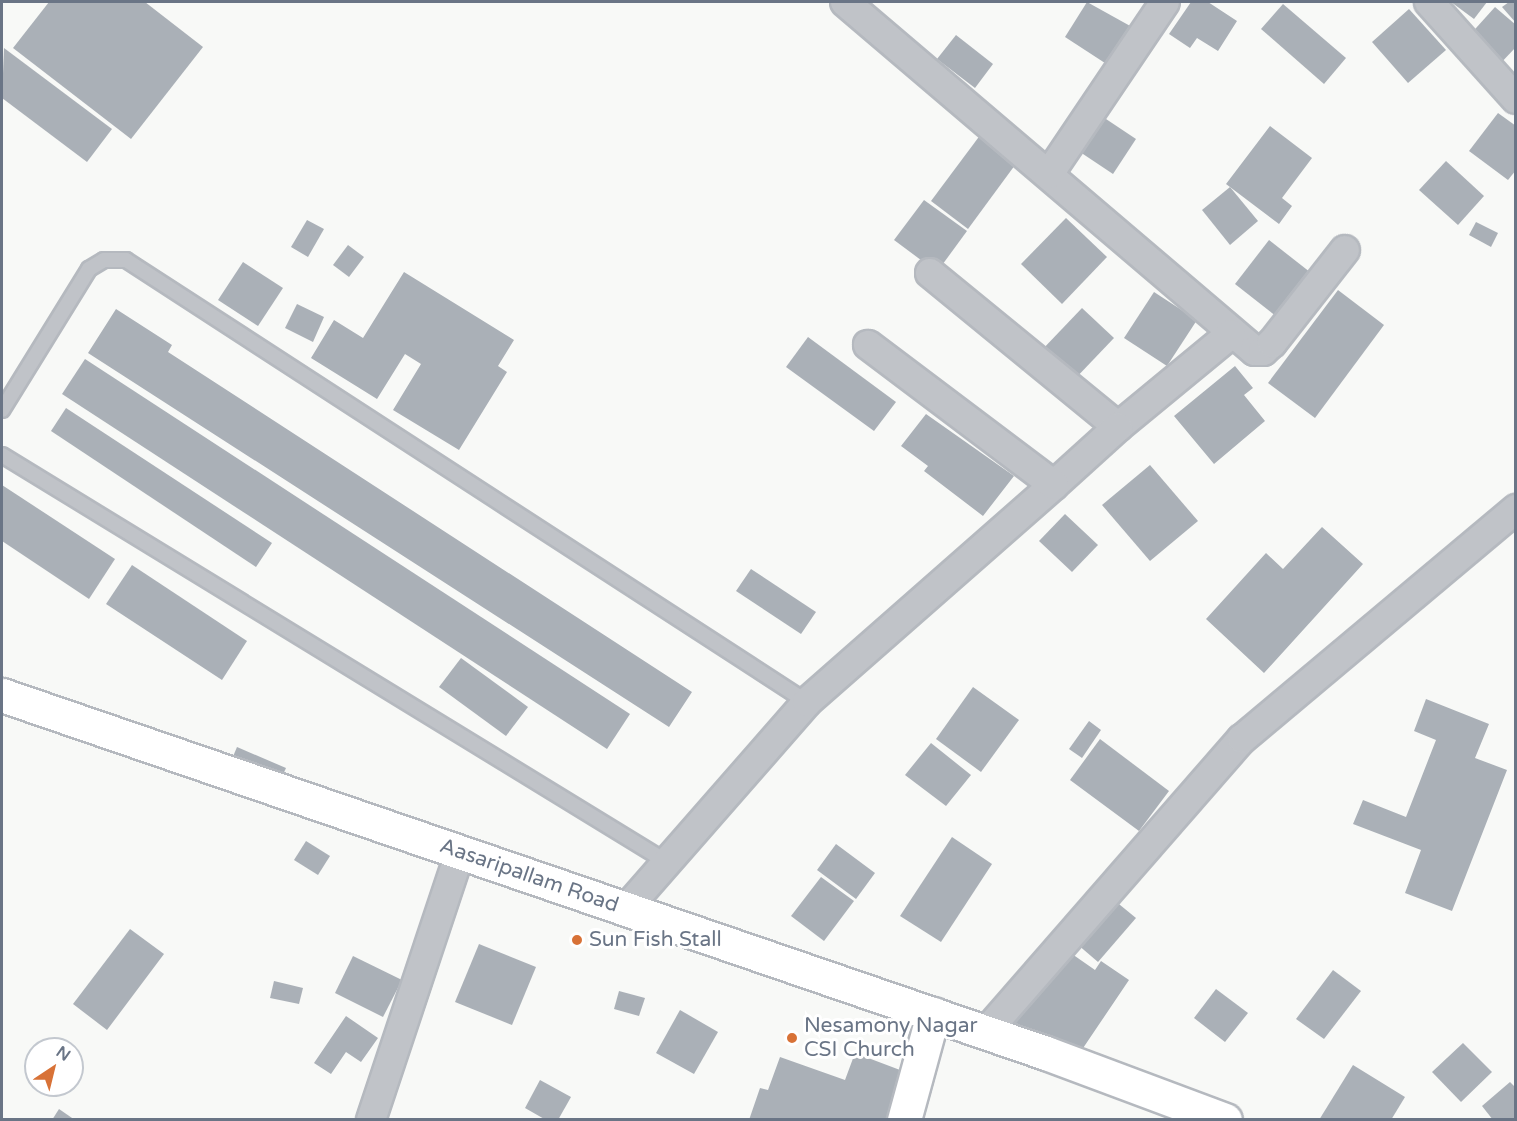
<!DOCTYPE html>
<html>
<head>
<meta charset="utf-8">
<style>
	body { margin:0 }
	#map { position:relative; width:1517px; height:1121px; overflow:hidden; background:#f8f9f7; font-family:"Varela Round",sans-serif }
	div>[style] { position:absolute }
	.building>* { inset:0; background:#aab0b7 }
	.roads { filter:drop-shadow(2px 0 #b5b9bf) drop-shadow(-2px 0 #b5b9bf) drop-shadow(0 2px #b5b9bf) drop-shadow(0 -2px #b5b9bf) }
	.lane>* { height:14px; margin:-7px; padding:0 7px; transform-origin:7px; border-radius:7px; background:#c0c3c8 }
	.street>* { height:28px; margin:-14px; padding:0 14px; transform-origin:14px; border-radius:14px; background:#c0c3c8 }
	.secondary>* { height:33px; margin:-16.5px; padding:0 16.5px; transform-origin:16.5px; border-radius:16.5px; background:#fff }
	.dots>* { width:16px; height:16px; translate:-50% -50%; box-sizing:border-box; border:3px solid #fff; border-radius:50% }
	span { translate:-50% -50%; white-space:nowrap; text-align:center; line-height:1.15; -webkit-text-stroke:6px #fff; paint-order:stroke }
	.street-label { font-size:21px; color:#6a7586 }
	.poi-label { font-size:21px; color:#6a7586 }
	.left { translate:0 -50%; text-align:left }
	.frame { position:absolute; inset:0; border:3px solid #6a7586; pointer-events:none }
	.north { position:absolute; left:24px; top:1037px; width:60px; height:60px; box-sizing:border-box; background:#fff; border:2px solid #c3c8cf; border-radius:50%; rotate:35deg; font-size:16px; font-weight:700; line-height:24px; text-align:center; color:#6a7586 }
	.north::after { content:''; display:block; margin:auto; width:21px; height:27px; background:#d87237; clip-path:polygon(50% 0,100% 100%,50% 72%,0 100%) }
</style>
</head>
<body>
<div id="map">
	<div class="building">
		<i style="clip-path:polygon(49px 2px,145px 2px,203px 47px,131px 139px,13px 48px)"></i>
		<i style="clip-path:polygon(1087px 2px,1132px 27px,1108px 65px,1065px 37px)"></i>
		<i style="clip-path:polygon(1191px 2px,1208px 2px,1237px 21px,1218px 51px,1197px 38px,1190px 48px,1169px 34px)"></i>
		<i style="clip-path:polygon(1451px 2px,1487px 2px,1474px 19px)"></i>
		<i style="clip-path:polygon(1509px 2px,1516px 2px,1516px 23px,1502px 7px)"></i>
		<i style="clip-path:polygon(1283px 4px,1346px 58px,1324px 84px,1261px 29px)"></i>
		<i style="clip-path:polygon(1495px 7px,1516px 25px,1516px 47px,1497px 67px,1467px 38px)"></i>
		<i style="clip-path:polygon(1409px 9px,1446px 50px,1408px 83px,1372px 42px)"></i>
		<i style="clip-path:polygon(956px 35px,993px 64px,975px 88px,937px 59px)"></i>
		<i style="clip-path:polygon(4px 48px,112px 129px,87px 162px,2px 98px)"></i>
		<i style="clip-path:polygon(1097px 113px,1136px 139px,1113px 174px,1074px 148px)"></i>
		<i style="clip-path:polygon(1498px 113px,1516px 126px,1516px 170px,1508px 180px,1469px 151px)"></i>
		<i style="clip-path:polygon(1270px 126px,1312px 158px,1282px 198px,1292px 206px,1279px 224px,1226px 184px)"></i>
		<i style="clip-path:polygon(981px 134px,1018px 161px,968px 229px,931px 201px)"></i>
		<i style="clip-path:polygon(1446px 161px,1484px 196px,1458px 225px,1419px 190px)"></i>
		<i style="clip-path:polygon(1230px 187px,1258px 221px,1230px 245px,1202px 210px)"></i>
		<i style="clip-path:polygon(924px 200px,967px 231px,937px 272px,894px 240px)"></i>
		<i style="clip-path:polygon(1066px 218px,1107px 257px,1062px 304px,1021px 264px)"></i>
		<i style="clip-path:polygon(307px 220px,324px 229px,308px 257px,291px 247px)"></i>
		<i style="clip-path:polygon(1476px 222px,1498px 233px,1491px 247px,1469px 235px)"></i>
		<i style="clip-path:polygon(1269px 240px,1315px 276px,1281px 320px,1235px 284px)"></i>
		<i style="clip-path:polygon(348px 245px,364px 257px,349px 277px,333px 265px)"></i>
		<i style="clip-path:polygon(243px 262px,283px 288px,258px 326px,218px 300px)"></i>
		<i style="clip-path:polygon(404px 272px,514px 340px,498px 366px,507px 372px,459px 450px,393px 410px,421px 364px,405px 354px,377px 399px,311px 358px,334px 320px,363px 338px)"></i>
		<i style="clip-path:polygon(1338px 290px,1384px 325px,1315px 418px,1268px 383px)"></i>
		<i style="clip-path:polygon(1154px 292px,1197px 320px,1167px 366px,1124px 338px)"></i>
		<i style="clip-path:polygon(297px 304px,324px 317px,313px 342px,285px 328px)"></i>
		<i style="clip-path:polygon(1082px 308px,1114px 338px,1072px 382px,1040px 352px)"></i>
		<i style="clip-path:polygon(116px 309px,172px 345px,168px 352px,692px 692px,669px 727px,88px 353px)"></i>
		<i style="clip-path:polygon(808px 337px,896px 402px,874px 431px,786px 367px)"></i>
		<i style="clip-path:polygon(85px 359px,630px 714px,607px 749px,62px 394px)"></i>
		<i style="clip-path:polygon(1235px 366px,1253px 388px,1244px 395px,1265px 421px,1214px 464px,1174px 416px)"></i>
		<i style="clip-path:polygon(66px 408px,272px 543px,256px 567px,51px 431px)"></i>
		<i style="clip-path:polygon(926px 414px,1014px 476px,983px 516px,924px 471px,928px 466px,901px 446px)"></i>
		<i style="clip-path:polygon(1150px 465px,1198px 521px,1150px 561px,1102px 505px)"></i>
		<i style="clip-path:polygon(2px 485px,115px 559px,89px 599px,2px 541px)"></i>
		<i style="clip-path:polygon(1065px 514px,1098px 545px,1072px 572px,1039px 541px)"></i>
		<i style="clip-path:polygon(1322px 527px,1363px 564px,1264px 673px,1206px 619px,1266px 553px,1283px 569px)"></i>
		<i style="clip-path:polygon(132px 565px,247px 641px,222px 680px,106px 604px)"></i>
		<i style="clip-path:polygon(751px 569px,816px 612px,801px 634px,736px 591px)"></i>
		<i style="clip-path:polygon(461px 658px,528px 707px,506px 736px,439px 687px)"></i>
		<i style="clip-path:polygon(973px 687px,1019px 720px,981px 772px,936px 739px)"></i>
		<i style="clip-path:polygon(1426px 699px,1489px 724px,1475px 758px,1507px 770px,1452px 911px,1405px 893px,1421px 850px,1353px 824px,1363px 800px,1406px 817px,1436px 740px,1414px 731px)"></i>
		<i style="clip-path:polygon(1089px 721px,1101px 730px,1082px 758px,1069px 749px)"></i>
		<i style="clip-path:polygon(1100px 739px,1169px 791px,1139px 831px,1070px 780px)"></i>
		<i style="clip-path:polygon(931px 743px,971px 775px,946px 806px,905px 775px)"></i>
		<i style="clip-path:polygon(237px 747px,286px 768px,277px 788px,229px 766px)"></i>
		<i style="clip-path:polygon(952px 837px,992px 864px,941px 942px,900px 916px)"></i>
		<i style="clip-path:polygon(306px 841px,330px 856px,318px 875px,294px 860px)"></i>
		<i style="clip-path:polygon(836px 844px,875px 873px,856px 899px,817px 870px)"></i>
		<i style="clip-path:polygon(821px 877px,854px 901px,824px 941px,791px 916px)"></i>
		<i style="clip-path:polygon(1114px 900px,1136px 918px,1098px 962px,1077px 944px)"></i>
		<i style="clip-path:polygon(130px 929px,164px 954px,107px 1030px,73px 1004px)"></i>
		<i style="clip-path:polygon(479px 944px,536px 967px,512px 1025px,455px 1002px)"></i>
		<i style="clip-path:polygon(1062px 947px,1095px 970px,1101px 961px,1129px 980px,1075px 1060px,1003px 1034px)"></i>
		<i style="clip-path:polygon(353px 956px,402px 980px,383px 1017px,335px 993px)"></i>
		<i style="clip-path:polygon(1333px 970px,1361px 991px,1324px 1039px,1296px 1019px)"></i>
		<i style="clip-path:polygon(274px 981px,303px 988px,299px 1004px,270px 998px)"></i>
		<i style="clip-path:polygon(1216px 989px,1248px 1013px,1225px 1042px,1194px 1018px)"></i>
		<i style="clip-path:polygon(619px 991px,645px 998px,639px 1016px,614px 1009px)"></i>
		<i style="clip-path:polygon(680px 1010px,718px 1032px,694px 1074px,656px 1053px)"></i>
		<i style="clip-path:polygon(346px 1016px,378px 1038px,361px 1062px,346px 1052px,331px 1074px,314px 1063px)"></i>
		<i style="clip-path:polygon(1463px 1043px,1492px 1072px,1461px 1102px,1432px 1072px)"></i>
		<i style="clip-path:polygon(855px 1053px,908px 1073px,892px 1120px,749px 1120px,760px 1088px,768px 1090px,780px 1057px,845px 1080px)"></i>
		<i style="clip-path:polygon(1353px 1065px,1405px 1097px,1391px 1120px,1319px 1120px)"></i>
		<i style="clip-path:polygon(540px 1080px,571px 1097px,558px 1120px,546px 1120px,525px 1108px)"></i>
		<i style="clip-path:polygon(1510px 1082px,1516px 1088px,1516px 1120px,1493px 1120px,1482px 1106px)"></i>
		<i style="clip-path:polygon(59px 1109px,75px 1120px,52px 1120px)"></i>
	</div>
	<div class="roads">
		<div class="lane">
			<i style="left:2px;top:410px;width:166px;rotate:-58.3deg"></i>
			<i style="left:89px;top:269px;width:17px;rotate:-31deg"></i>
			<i style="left:104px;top:260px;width:22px"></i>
			<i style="left:126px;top:260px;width:812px;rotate:32.99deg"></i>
			<i style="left:2px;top:455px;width:780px;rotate:31.47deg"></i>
		</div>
		<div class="street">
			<i style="left:845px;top:2px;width:538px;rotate:40.41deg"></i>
			<i style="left:1255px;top:351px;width:8px"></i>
			<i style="left:1263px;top:351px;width:12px;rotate:-42deg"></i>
			<i style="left:1272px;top:343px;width:118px;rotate:-51.9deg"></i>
			<i style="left:1429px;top:2px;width:130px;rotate:48.1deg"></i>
			<i style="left:1049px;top:174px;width:207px;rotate:-56deg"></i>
			<i style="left:930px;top:273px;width:243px;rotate:39.3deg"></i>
			<i style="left:1118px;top:427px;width:146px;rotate:-39.5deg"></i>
			<i style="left:1054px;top:485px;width:86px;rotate:-42.2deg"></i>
			<i style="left:626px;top:909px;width:275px;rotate:-48.8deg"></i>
			<i style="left:807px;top:702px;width:329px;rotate:-41.3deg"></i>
			<i style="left:1054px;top:485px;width:233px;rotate:-143deg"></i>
			<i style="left:986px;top:1032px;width:389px;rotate:-48.9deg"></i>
			<i style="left:1242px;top:739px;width:358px;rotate:-40deg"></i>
			<i style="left:371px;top:1120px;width:282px;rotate:-71.6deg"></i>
		</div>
		<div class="secondary">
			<i style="left:2px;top:695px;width:1104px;rotate:18.93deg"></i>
			<i style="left:1046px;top:1053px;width:191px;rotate:20.5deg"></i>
			<i style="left:904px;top:1120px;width:110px;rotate:-74.7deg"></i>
		</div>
	</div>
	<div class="dots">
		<i style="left:577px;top:940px;background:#d87237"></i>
		<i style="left:792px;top:1038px;background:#d87237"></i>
	</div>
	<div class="street-label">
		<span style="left:529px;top:876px;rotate:19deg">Aasaripallam Road</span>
	</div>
	<div class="poi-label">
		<span class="left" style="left:589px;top:940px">Sun Fish Stall</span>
		<span class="left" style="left:804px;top:1038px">Nesamony Nagar<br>CSI Church</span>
	</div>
	<div class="frame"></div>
	<div class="north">N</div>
</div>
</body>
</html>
